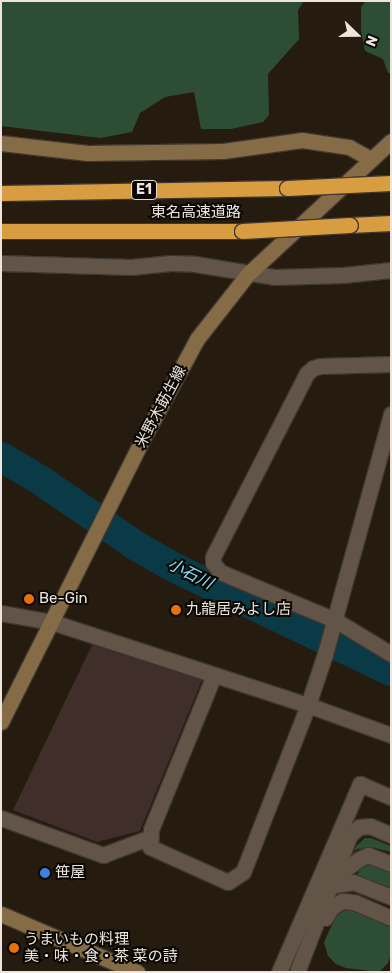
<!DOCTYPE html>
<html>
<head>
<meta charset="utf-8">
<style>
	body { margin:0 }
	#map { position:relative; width:392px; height:973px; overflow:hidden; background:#261b0f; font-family:Rubik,"Noto Sans JP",sans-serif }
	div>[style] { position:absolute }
	.green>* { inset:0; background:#2d4e35 }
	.river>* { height:30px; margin:-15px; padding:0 15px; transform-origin:15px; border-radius:15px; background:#0a3a45 }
	.building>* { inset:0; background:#402e2b }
	.roads { filter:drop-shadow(1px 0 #3f3731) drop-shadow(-1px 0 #3f3731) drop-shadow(0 1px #3f3731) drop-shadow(0 -1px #3f3731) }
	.street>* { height:15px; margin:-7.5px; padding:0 7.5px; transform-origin:7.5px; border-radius:7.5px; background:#625548 }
	.secondary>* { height:15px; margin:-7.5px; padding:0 7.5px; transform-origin:7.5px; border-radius:7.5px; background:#856b46 }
	.highway>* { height:15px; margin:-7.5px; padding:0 7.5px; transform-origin:7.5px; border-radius:7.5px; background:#d89d40 }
	.bridges { filter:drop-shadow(1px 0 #3f3731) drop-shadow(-1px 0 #3f3731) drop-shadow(0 1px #3f3731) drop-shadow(0 -1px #3f3731) }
	.highway-bridge>* { height:15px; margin:-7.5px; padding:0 7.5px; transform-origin:7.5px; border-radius:7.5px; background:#d89d40 }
	.dots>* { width:14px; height:14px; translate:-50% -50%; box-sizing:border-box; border:2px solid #0b0703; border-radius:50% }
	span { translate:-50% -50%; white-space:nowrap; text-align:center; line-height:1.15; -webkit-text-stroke:4px #0b0703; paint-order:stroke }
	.shield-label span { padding:1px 4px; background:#0b0703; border:1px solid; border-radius:4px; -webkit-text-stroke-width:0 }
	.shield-label { font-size:14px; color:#ece4dd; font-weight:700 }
	.street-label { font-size:15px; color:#ece4dd }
	.poi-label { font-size:15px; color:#ece4dd }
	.left { translate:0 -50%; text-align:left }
	.water-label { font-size:16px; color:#82e0f8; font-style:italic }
	.frame { position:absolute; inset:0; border:2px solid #ece4dd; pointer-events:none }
	.north { position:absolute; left:332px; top:10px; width:50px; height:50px; -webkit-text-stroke:4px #0b0703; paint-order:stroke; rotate:112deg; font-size:14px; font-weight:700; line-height:20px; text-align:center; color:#ece4dd }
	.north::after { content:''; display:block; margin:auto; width:18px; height:22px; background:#ece4dd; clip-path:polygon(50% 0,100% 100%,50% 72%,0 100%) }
</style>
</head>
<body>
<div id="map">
	<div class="green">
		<i style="clip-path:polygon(1px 1px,304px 1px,298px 10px,299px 39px,268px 74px,269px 115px,263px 122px,231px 129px,201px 129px,194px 92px,165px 97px,140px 113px,132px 132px,100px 138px,1px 126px)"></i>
		<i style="clip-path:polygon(366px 1px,391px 1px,391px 73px,388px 73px,383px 59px,365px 51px,361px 30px,361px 7px)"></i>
		<i style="clip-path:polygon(365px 838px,371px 838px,391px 846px,391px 852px,371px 847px,354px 850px,357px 845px)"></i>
		<i style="clip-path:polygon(370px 864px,378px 865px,391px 874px,391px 889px,357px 876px,360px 869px)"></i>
		<i style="clip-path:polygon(347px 909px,384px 922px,391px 928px,391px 954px,388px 963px,379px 972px,346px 968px,336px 964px,328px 956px,324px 942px,336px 916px)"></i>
	</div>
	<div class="river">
		<i style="left:1px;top:457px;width:45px;rotate:30.5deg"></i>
		<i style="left:40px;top:480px;width:119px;rotate:34.4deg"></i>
		<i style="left:138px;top:547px;width:43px;rotate:29.6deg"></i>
		<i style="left:175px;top:568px;width:239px;rotate:25.5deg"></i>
	</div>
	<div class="building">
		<i style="clip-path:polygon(92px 645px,202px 680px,140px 831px,97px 842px,13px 810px)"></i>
	</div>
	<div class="roads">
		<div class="street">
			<i style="left:1px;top:263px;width:130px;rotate:1.8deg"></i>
			<i style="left:131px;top:267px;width:40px;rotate:-5.7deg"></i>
			<i style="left:171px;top:263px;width:24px;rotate:2deg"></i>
			<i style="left:195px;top:264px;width:80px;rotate:9.3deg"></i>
			<i style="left:274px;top:277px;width:69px;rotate:-1.7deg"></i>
			<i style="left:343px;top:275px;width:48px;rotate:-5.9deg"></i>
			<i style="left:391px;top:364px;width:71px;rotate:178.4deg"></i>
			<i style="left:320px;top:366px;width:7px;rotate:164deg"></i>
			<i style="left:313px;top:368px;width:8px;rotate:140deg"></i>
			<i style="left:307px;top:373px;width:207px;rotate:117.1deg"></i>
			<i style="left:213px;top:557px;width:6px;rotate:90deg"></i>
			<i style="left:213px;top:563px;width:11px;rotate:52deg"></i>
			<i style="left:220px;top:572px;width:125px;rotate:22.7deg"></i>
			<i style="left:335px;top:620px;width:66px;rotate:31.3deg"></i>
			<i style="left:1px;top:613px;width:52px;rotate:10deg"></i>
			<i style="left:52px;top:622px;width:269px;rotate:18deg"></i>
			<i style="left:308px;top:705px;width:88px;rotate:19.9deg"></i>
			<i style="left:214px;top:675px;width:166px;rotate:112.2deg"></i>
			<i style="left:151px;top:829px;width:18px;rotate:93deg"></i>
			<i style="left:150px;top:847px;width:85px;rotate:24.2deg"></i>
			<i style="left:228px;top:882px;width:18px;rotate:-34deg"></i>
			<i style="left:243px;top:872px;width:179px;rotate:-68.7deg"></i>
			<i style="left:308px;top:705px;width:54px;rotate:-71.6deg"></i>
			<i style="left:325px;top:654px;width:249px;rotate:-74.6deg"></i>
			<i style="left:1px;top:818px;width:109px;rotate:19.9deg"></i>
			<i style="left:103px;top:855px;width:51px;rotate:-20.6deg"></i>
			<i style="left:340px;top:873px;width:24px;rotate:-36deg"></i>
			<i style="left:359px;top:859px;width:10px;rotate:-24deg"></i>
			<i style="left:368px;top:855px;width:25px;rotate:21deg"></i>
			<i style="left:329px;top:886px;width:24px;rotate:-9deg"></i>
			<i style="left:353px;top:882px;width:41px;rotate:21.5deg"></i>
			<i style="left:325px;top:918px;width:13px;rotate:-58deg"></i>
			<i style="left:332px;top:907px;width:12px;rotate:-31deg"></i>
			<i style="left:342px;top:901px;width:12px;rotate:5deg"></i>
			<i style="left:354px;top:902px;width:40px;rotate:23.4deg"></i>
			<i style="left:279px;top:972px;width:205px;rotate:-66.7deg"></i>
			<i style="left:360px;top:784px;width:34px;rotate:23deg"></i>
			<i style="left:297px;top:972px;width:147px;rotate:-68.9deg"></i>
			<i style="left:350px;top:835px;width:12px;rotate:-42deg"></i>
			<i style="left:359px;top:827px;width:11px;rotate:-5deg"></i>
			<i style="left:370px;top:826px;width:23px;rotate:23deg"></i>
		</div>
		<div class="secondary">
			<i style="left:1px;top:143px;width:87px;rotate:6.6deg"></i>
			<i style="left:87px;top:153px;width:136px;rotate:-0.8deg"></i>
			<i style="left:223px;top:151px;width:80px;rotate:-7.9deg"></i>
			<i style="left:302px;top:140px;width:48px;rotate:8.5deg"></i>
			<i style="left:349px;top:147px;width:25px;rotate:29deg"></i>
			<i style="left:1px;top:722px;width:323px;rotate:-63.4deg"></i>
			<i style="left:146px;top:433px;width:107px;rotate:-61.5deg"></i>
			<i style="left:197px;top:339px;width:83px;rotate:-51.9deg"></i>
			<i style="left:248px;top:274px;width:195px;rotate:-42.9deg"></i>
			<i style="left:1px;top:914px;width:148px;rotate:23.1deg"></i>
		</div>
		<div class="highway">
			<i style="left:1px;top:193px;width:286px;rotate:-1deg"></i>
			<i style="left:350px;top:225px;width:41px;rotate:-2.8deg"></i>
			<i style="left:1px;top:231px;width:241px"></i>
		</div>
	</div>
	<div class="bridges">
		<div class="highway-bridge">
			<i style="left:287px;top:188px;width:104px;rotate:-2.8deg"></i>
			<i style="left:242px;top:231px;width:108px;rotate:-3.2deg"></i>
		</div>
	</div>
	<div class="dots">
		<i style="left:29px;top:599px;background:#e8710a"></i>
		<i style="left:176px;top:610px;background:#e8710a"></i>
		<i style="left:45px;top:873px;background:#3f7fe0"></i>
		<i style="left:14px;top:948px;background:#e8710a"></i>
	</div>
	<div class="shield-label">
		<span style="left:144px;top:190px">E1</span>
	</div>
	<div class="street-label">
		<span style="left:196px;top:213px">東名高速道路</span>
		<span style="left:161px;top:407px;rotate:-62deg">米野木莇生線</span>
	</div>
	<div class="poi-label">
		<span class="left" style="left:39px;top:599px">Be-Gin</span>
		<span class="left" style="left:186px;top:610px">九龍居みよし店</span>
		<span class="left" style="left:55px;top:873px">笹屋</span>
		<span class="left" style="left:24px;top:948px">うまいもの料理<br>美・味・食・茶 菜の詩</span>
	</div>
	<div class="water-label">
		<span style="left:190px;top:574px;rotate:27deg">小石川</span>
	</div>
	<div class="frame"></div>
	<div class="north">N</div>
</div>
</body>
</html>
